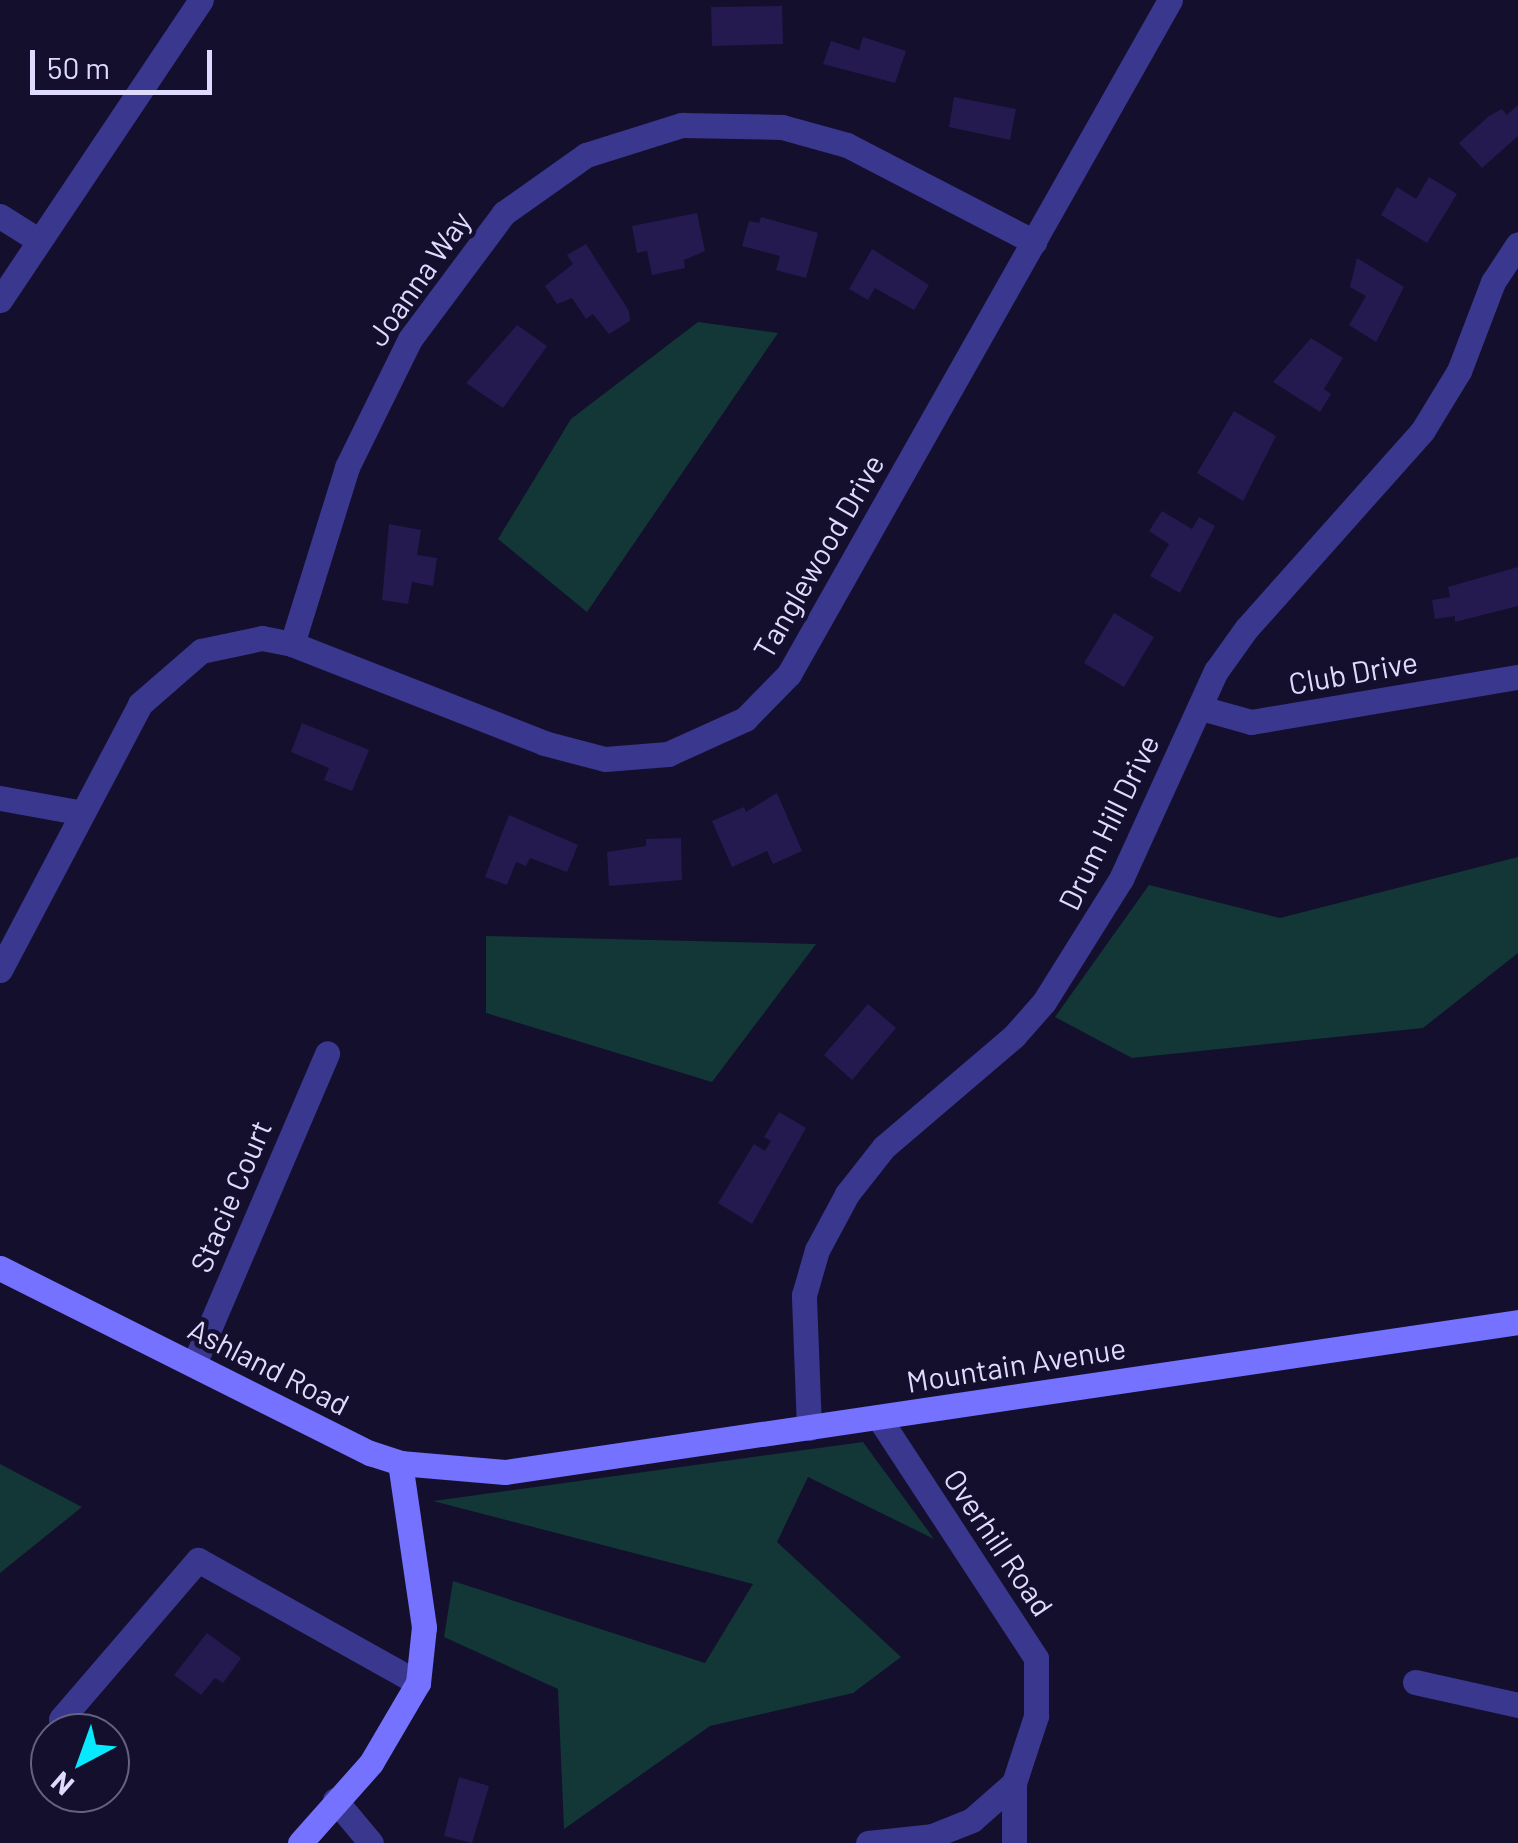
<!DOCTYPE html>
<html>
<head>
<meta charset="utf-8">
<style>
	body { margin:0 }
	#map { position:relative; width:1518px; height:1843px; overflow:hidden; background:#140f2d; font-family:Barlow,sans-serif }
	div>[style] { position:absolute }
	.green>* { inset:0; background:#123736 }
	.building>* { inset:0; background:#241a4f }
	.street>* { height:25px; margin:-12.5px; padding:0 12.5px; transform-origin:12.5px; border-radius:12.5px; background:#3a378f }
	.secondary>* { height:25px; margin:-12.5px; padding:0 12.5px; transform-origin:12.5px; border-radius:12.5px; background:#7472ff }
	span { translate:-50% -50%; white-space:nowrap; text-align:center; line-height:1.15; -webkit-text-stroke:9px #140f2d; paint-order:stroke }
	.street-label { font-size:30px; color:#dfdbff }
	.north { position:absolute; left:30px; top:1713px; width:100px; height:100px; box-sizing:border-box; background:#140f2d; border:2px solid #656181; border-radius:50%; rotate:221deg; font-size:28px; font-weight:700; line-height:40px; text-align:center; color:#dfdbff }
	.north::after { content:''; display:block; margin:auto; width:35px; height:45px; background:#07e9ff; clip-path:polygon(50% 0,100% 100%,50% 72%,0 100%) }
	.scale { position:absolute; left:30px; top:50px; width:182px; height:45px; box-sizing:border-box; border:5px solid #dfdbff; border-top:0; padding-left:12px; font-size:30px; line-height:35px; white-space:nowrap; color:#dfdbff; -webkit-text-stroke:8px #140f2d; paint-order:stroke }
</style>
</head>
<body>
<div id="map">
	<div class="green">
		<i style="clip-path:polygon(698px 322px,778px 333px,587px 612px,498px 539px,571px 419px)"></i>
		<i style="clip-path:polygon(1518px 857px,1518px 953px,1423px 1028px,1132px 1058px,1055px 1017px,1149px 885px,1280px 918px)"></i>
		<i style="clip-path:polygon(486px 936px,816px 944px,712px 1082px,486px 1013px)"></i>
		<i style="clip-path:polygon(863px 1442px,934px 1539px,808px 1477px,777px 1542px,901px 1657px,853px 1693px,710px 1726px,564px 1829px,558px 1689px,444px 1637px,453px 1581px,705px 1663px,753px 1584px,433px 1501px)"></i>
		<i style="clip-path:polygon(0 1464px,82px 1507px,0 1573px)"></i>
	</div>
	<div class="building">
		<i style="clip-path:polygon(782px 6px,783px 44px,712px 46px,711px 7px)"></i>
		<i style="clip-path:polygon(863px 37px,906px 51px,895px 83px,823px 64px,831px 41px,859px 50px)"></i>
		<i style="clip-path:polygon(954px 97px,1016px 109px,1010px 140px,949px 127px)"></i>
		<i style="clip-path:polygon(1518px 105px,1518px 136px,1482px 168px,1459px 143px,1489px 116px,1502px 109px,1507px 115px)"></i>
		<i style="clip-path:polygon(1429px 177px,1457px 194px,1427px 243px,1381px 215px,1397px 187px,1416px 199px)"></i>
		<i style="clip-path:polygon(697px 213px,705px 251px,684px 260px,685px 268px,652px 275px,647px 251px,637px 253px,632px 226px)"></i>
		<i style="clip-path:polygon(761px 217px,818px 233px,806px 278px,776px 270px,780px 256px,742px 246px,749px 221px,759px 223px)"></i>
		<i style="clip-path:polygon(586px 244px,629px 311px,630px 321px,609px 334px,593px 314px,586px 319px,572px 298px,557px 304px,545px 286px,573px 264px,567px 255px)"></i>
		<i style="clip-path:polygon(872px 249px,929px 285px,914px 310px,875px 288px,868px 300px,849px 289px)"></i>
		<i style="clip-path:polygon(1357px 258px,1404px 287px,1376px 342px,1349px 325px,1366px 296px,1350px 287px)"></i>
		<i style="clip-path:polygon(517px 325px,547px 346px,503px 408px,466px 383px)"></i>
		<i style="clip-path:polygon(1311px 338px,1343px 358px,1324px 389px,1331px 394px,1320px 412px,1273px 382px)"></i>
		<i style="clip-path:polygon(1234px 411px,1276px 436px,1243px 501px,1197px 473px)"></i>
		<i style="clip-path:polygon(1162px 511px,1192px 529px,1199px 517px,1215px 526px,1180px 593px,1150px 576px,1169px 544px,1149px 531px)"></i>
		<i style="clip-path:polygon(389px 524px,421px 530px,417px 555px,437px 558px,433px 586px,412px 582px,408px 604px,382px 600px)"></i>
		<i style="clip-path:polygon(1518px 567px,1518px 606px,1455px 622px,1455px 616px,1435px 619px,1432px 600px,1450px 597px,1448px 587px)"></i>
		<i style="clip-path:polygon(1114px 613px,1154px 637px,1124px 687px,1084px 663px)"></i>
		<i style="clip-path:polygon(302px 723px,369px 750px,352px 791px,324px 780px,329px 768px,291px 752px)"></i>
		<i style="clip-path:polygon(777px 793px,802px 851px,773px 864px,767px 851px,732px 867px,712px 821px,744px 807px,746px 812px)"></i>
		<i style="clip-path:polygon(509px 815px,578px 845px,567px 872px,530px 858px,526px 866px,516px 862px,507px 885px,485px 877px)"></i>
		<i style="clip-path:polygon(681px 838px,682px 880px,609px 886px,607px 852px,646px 846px,646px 839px)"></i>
		<i style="clip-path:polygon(868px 1004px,896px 1028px,852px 1080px,824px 1055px)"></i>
		<i style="clip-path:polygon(779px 1112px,806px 1128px,752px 1224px,718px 1203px,754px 1144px,765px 1151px,771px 1141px,764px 1137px)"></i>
		<i style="clip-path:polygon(207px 1633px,241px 1658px,223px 1683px,215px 1678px,201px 1695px,174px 1675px)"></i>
		<i style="clip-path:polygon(459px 1777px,489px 1786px,472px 1843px,444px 1836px)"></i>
	</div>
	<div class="street">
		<i style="left:0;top:216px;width:45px;rotate:32.3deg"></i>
		<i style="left:0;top:300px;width:361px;rotate:-56.2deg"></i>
		<i style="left:292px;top:644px;width:185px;rotate:-72.7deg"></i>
		<i style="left:347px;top:467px;width:143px;rotate:-63.8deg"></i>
		<i style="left:410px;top:339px;width:157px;rotate:-53.3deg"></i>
		<i style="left:504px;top:213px;width:100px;rotate:-35.3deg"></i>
		<i style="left:586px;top:155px;width:101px;rotate:-17.4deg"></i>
		<i style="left:682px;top:125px;width:100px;rotate:1.1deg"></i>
		<i style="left:782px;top:127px;width:67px;rotate:15.5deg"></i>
		<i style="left:847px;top:145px;width:211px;rotate:27.4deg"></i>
		<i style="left:1201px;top:708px;width:52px;rotate:15.6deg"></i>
		<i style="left:1251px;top:722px;width:271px;rotate:-9.6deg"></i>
		<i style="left:0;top:798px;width:79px;rotate:10.2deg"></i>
		<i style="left:0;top:970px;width:301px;rotate:-62.2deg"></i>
		<i style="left:140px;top:704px;width:81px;rotate:-41deg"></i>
		<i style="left:201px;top:651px;width:62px;rotate:-12deg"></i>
		<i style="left:262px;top:638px;width:31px;rotate:11deg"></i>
		<i style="left:292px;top:644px;width:271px;rotate:21.4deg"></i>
		<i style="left:544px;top:743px;width:63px;rotate:14.7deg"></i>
		<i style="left:605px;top:759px;width:63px;rotate:-4.5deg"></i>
		<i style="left:668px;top:754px;width:85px;rotate:-24.4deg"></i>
		<i style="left:745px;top:719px;width:63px;rotate:-45.6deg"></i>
		<i style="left:789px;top:674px;width:774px;rotate:-60.52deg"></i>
		<i style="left:194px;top:1364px;width:338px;rotate:-66.8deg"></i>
		<i style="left:809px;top:1428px;width:133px;rotate:-92.2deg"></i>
		<i style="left:804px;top:1295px;width:47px;rotate:-73.9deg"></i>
		<i style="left:817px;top:1250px;width:64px;rotate:-61.8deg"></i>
		<i style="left:847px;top:1194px;width:60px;rotate:-51.8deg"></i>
		<i style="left:884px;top:1147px;width:171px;rotate:-40.5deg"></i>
		<i style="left:1014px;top:1036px;width:45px;rotate:-48.6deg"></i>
		<i style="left:1044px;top:1002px;width:145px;rotate:-58deg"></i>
		<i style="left:1121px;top:879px;width:229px;rotate:-65.5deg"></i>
		<i style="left:1216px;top:671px;width:52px;rotate:-54.5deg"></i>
		<i style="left:1246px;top:629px;width:266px;rotate:-48.3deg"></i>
		<i style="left:1423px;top:430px;width:69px;rotate:-58.6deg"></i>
		<i style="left:1459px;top:371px;width:95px;rotate:-69.1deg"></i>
		<i style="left:1493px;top:282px;width:45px;rotate:-56.7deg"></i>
		<i style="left:1415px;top:1682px;width:106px;rotate:12.6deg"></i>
		<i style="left:61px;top:1719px;width:210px;rotate:-49.3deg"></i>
		<i style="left:198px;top:1560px;width:252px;rotate:29.2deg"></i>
		<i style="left:335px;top:1800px;width:56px;rotate:50.1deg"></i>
		<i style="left:868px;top:1843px;width:64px;rotate:-6.2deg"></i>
		<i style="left:932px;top:1836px;width:43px;rotate:-21.8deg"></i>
		<i style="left:972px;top:1820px;width:56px;rotate:-41.4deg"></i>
		<i style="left:1014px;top:1783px;width:71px;rotate:-71.8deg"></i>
		<i style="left:1036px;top:1716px;width:58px;rotate:-90deg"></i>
		<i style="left:1036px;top:1658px;width:287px;rotate:-123.2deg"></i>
		<i style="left:1014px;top:1843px;width:60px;rotate:-90deg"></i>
	</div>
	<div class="secondary">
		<i style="left:0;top:1268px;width:414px;rotate:26.6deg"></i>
		<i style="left:370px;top:1453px;width:32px;rotate:18deg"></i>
		<i style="left:400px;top:1463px;width:105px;rotate:4.9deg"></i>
		<i style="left:505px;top:1472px;width:1024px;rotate:-8.42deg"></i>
		<i style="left:300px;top:1843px;width:107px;rotate:-48.4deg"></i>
		<i style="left:371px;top:1763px;width:93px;rotate:-59.6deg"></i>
		<i style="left:418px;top:1683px;width:56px;rotate:-83.9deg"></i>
		<i style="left:424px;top:1627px;width:166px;rotate:-98.3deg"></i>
	</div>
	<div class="street-label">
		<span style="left:418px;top:278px;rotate:-55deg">Joanna Way</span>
		<span style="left:818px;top:556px;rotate:-60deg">Tanglewood Drive</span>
		<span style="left:1353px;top:672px;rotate:-10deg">Club Drive</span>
		<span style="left:1108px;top:822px;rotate:-64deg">Drum Hill Drive</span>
		<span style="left:230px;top:1196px;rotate:-67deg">Stacie Court</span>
		<span style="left:1016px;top:1364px;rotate:-9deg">Mountain Avenue</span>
		<span style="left:269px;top:1366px;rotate:27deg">Ashland Road</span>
		<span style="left:999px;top:1542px;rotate:56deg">Overhill Road</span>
	</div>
	<div class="north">N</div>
	<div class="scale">50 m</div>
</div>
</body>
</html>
